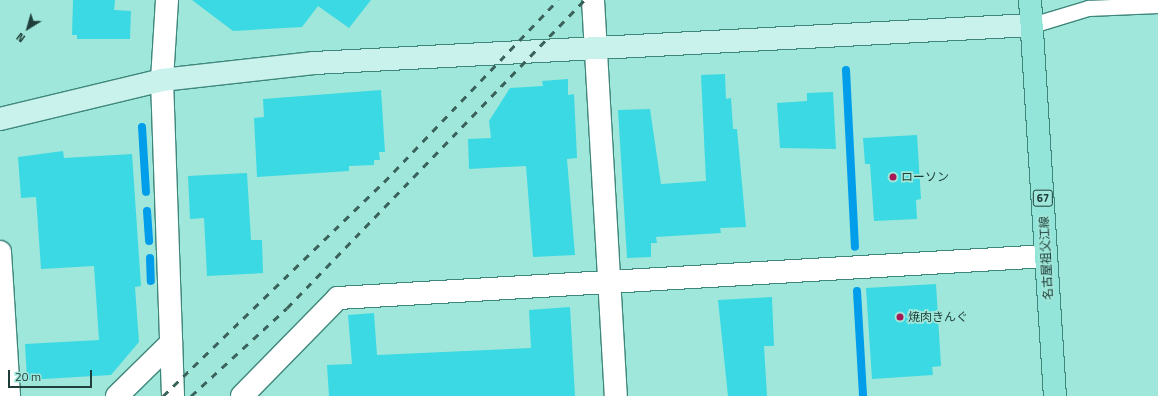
<!DOCTYPE html>
<html>
<head>
<meta charset="utf-8">
<style>
	body { margin:0 }
	#map { position:relative; width:1158px; height:396px; overflow:hidden; background:#9fe7da; font-family:"Titillium Web","Noto Sans JP",sans-serif }
	div>[style] { position:absolute }
	.stream>* { height:8px; margin:-4px; padding:0 4px; transform-origin:4px; border-radius:4px; background:#009deb }
	.building>* { inset:0; background:#3bd9e3 }
	.roads { filter:drop-shadow(1px 0 #3f877b) drop-shadow(-1px 0 #3f877b) drop-shadow(0 1px #3f877b) drop-shadow(0 -1px #3f877b) }
	.lane>* { height:15px; margin:-7.5px; padding:0 7.5px; transform-origin:7.5px; border-radius:7.5px; background:#fff }
	.street>* { height:22px; margin:-11px; padding:0 11px; transform-origin:11px; border-radius:11px; background:#fff }
	.secondary>* { height:22px; margin:-11px; padding:0 11px; transform-origin:11px; border-radius:11px; background:#c9f2ec }
	.primary>* { height:22px; margin:-11px; padding:0 11px; transform-origin:11px; border-radius:11px; background:#94e5d9 }
	.rail>* { height:3px; margin-top:-1.5px; transform-origin:0; background:repeating-linear-gradient(90deg,#3a615a 0 7px,transparent 0 14px) }
	.dots>* { width:11px; height:11px; translate:-50% -50%; box-sizing:border-box; border:2px solid #9fe7da; border-radius:50% }
	span { translate:-50% -50%; white-space:nowrap; text-align:center; line-height:1.15; -webkit-text-stroke:3.5px #9fe7da; paint-order:stroke }
	.shield-label span { padding:1px 3px; background:#9fe7da; border:1px solid; border-radius:3px; -webkit-text-stroke-width:0 }
	.shield-label { font-size:11px; color:#203e39; font-weight:700 }
	.poi-label { font-size:12px; color:#203e39 }
	.left { translate:0 -50%; text-align:left }
	.street-label { font-size:12px; color:#203e39 }
	.north { position:absolute; left:8px; top:8px; width:40px; height:40px; -webkit-text-stroke:3px #9fe7da; paint-order:stroke; rotate:217deg; font-size:11px; font-weight:700; line-height:16px; text-align:center; color:#203e39 }
	.north::after { content:''; display:block; margin:auto; width:14px; height:18px; background:#203e39; clip-path:polygon(50% 0,100% 100%,50% 72%,0 100%) }
	.scale { position:absolute; left:8px; top:370px; width:84px; height:18px; box-sizing:border-box; border:2px solid #203e39; border-top:0; padding-left:5px; font-size:12px; line-height:14px; white-space:nowrap; color:#203e39; -webkit-text-stroke:3px #9fe7da; paint-order:stroke }
</style>
</head>
<body>
<div id="map">
	<div class="stream">
		<i style="left:846px;top:70px;width:177px;rotate:87.1deg"></i>
		<i style="left:142px;top:127px;width:65px;rotate:86.5deg"></i>
		<i style="left:147px;top:211px;width:30px;rotate:86deg"></i>
		<i style="left:150px;top:258px;width:23px;rotate:88deg"></i>
		<i style="left:857px;top:291px;width:105px;rotate:86.7deg"></i>
	</div>
	<div class="building">
		<i style="clip-path:polygon(73px 0,115px 0,114px 10px,131px 11px,130px 39px,77px 39px,77px 35px,72px 35px)"></i>
		<i style="clip-path:polygon(192px 0,371px 0,349px 28px,318px 6px,302px 27px,233px 31px)"></i>
		<i style="clip-path:polygon(725px 74px,726px 99px,731px 98px,733px 129px,737px 129px,746px 227px,720px 228px,721px 233px,656px 237px,657px 243px,651px 243px,651px 257px,627px 258px,618px 110px,650px 109px,661px 184px,706px 181px,701px 75px)"></i>
		<i style="clip-path:polygon(568px 79px,568px 95px,574px 94px,577px 158px,567px 159px,575px 255px,533px 257px,526px 166px,469px 169px,468px 139px,491px 138px,489px 121px,510px 88px,543px 86px,542px 81px)"></i>
		<i style="clip-path:polygon(381px 90px,385px 152px,379px 152px,380px 160px,374px 160px,374px 165px,349px 166px,349px 171px,257px 177px,254px 118px,264px 117px,263px 99px)"></i>
		<i style="clip-path:polygon(833px 92px,836px 149px,780px 148px,777px 103px,807px 101px,807px 93px)"></i>
		<i style="clip-path:polygon(917px 135px,921px 199px,916px 200px,917px 219px,874px 221px,870px 164px,865px 164px,863px 138px)"></i>
		<i style="clip-path:polygon(63px 151px,64px 158px,132px 154px,141px 286px,135px 287px,139px 342px,111px 375px,27px 380px,25px 344px,99px 340px,94px 266px,41px 269px,36px 197px,21px 198px,18px 157px)"></i>
		<i style="clip-path:polygon(247px 173px,251px 240px,262px 240px,263px 273px,207px 276px,204px 218px,190px 219px,188px 176px)"></i>
		<i style="clip-path:polygon(936px 284px,941px 366px,932px 367px,933px 375px,872px 379px,866px 288px)"></i>
		<i style="clip-path:polygon(772px 297px,774px 346px,764px 346px,767px 396px,728px 396px,718px 300px)"></i>
		<i style="clip-path:polygon(570px 307px,575px 396px,329px 396px,327px 365px,352px 364px,348px 315px,374px 313px,377px 355px,531px 348px,529px 310px)"></i>
	</div>
	<div class="roads">
		<div class="lane">
			<i style="left:1032px;top:25px;width:59px;rotate:-16.9deg"></i>
			<i style="left:1088px;top:8px;width:70px;rotate:-2.5deg"></i>
		</div>
		<div class="street">
			<i style="left:167px;top:0;width:80px;rotate:93.6deg"></i>
			<i style="left:162px;top:80px;width:316px;rotate:88deg"></i>
			<i style="left:593px;top:0;width:397px;rotate:86.7deg"></i>
			<i style="left:0;top:252px;width:144px;rotate:86.4deg"></i>
			<i style="left:117px;top:396px;width:76px;rotate:-44.5deg"></i>
			<i style="left:242px;top:396px;width:137px;rotate:-45.6deg"></i>
			<i style="left:338px;top:298px;width:709px;rotate:-3.39deg"></i>
		</div>
		<div class="secondary">
			<i style="left:0;top:119px;width:167px;rotate:-13.5deg"></i>
			<i style="left:162px;top:80px;width:153px;rotate:-6.4deg"></i>
			<i style="left:314px;top:63px;width:719px;rotate:-3.03deg"></i>
		</div>
		<div class="primary">
			<i style="left:1030px;top:0;width:397px;rotate:86.4deg"></i>
		</div>
	</div>
	<div class="rail">
		<i style="left:163px;top:396px;width:308px;rotate:-44.1deg"></i>
		<i style="left:384px;top:182px;width:252px;rotate:-46.3deg"></i>
		<i style="left:191px;top:396px;width:130px;rotate:-42.5deg"></i>
		<i style="left:287px;top:308px;width:428px;rotate:-46deg"></i>
	</div>
	<div class="dots">
		<i style="left:893px;top:177px;background:#a61756"></i>
		<i style="left:900px;top:317px;background:#a61756"></i>
	</div>
	<div class="shield-label">
		<span style="left:1043px;top:198px">67</span>
	</div>
	<div class="poi-label">
		<span class="left" style="left:901px;top:177px">ローソン</span>
		<span class="left" style="left:908px;top:317px">焼肉きんぐ</span>
	</div>
	<div class="street-label">
		<span style="left:1046px;top:258px;rotate:-93deg">名古屋祖父江線</span>
	</div>
	<div class="north">N</div>
	<div class="scale">20 m</div>
</div>
</body>
</html>
